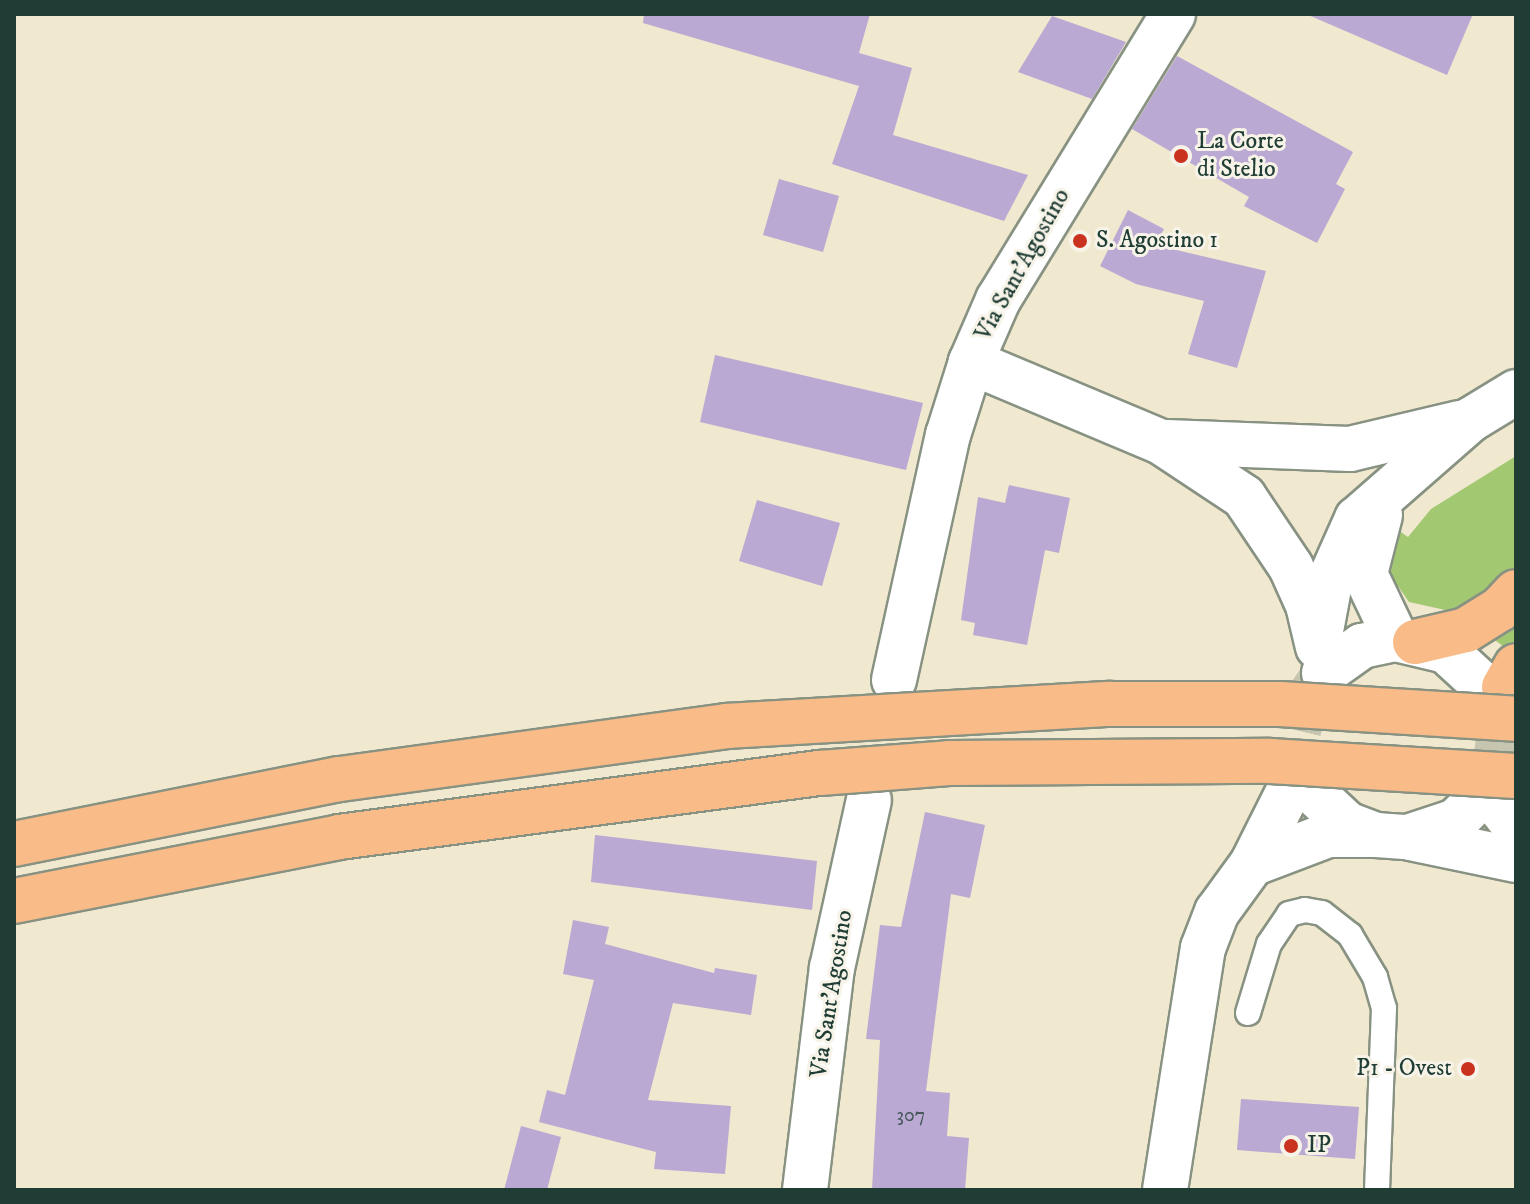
<!DOCTYPE html>
<html>
<head>
<meta charset="utf-8">
<style>
	body { margin:0 }
	#map { position:relative; width:1530px; height:1204px; overflow:hidden; background:#f0e8cf; font-family:"IM FELL DW Pica",serif }
	div>[style] { position:absolute }
	.green>* { inset:0; background:#a3c872 }
	.building>* { inset:0; background:#baa9d3 }
	.tertiary-tunnel>* { height:44px; margin-top:-22px; transform-origin:0; background:repeating-linear-gradient(90deg,#c6c6b0 0 44px,transparent 0 66px) }
	.roads { filter:drop-shadow(2px 0 #889282) drop-shadow(-2px 0 #889282) drop-shadow(0 2px #889282) drop-shadow(0 -2px #889282) }
	.service>* { height:24px; margin:-12px; padding:0 12px; transform-origin:12px; border-radius:12px; background:#fff }
	.minor>* { height:44px; margin:-22px; padding:0 22px; transform-origin:22px; border-radius:22px; background:#fff }
	.tertiary>* { height:44px; margin:-22px; padding:0 22px; transform-origin:22px; border-radius:22px; background:#fff }
	.trunk>* { height:44px; margin:-22px; padding:0 22px; transform-origin:22px; border-radius:22px; background:#f9bc89 }
	.bridges { filter:drop-shadow(2px 0 #889282) drop-shadow(-2px 0 #889282) drop-shadow(0 2px #889282) drop-shadow(0 -2px #889282) }
	.trunk-bridge>* { height:44px; margin:-22px; padding:0 22px; transform-origin:22px; border-radius:22px; background:#f9bc89 }
	.dots>* { width:22px; height:22px; translate:-50% -50%; box-sizing:border-box; border:4px solid #f7f3e8; border-radius:50% }
	span { translate:-50% -50%; white-space:nowrap; text-align:center; line-height:1.15; -webkit-text-stroke:6px #f7f3e8; paint-order:stroke }
	.number-label { font-size:20px; color:#46585c }
	.number-label span { -webkit-text-stroke-width:0 }
	.poi-label { font-size:24px; color:#1f3d34 }
	.left { translate:0 -50%; text-align:left }
	.right { translate:-100% -50%; text-align:right }
	.street-label { font-size:24px; color:#1f3d34 }
	.frame { position:absolute; inset:0; border:16px solid #1f3d34; pointer-events:none }
</style>
</head>
<body>
<div id="map">
	<div class="green">
		<i style="clip-path:polygon(1516px 456px,1516px 656px,1459px 613px,1409px 602px,1387px 570px,1395px 528px,1408px 537px,1431px 509px)"></i>
	</div>
	<div class="building">
		<i style="clip-path:polygon(644px 14px,870px 14px,859px 53px,912px 68px,893px 135px,1028px 175px,1004px 221px,832px 164px,859px 86px,643px 23px)"></i>
		<i style="clip-path:polygon(1306px 14px,1473px 14px,1447px 75px)"></i>
		<i style="clip-path:polygon(1052px 16px,1126px 42px,1092px 99px,1018px 72px)"></i>
		<i style="clip-path:polygon(1177px 56px,1353px 152px,1336px 184px,1345px 189px,1317px 243px,1244px 206px,1249px 197px,1132px 129px)"></i>
		<i style="clip-path:polygon(779px 179px,839px 196px,823px 252px,763px 235px)"></i>
		<i style="clip-path:polygon(1128px 210px,1164px 229px,1155px 245px,1266px 271px,1237px 368px,1188px 354px,1204px 301px,1136px 284px,1100px 266px)"></i>
		<i style="clip-path:polygon(715px 355px,923px 403px,906px 470px,700px 422px)"></i>
		<i style="clip-path:polygon(1009px 485px,1070px 498px,1059px 553px,1045px 550px,1027px 645px,973px 635px,975px 623px,961px 620px,978px 497px,1005px 503px)"></i>
		<i style="clip-path:polygon(757px 500px,840px 523px,822px 586px,739px 561px)"></i>
		<i style="clip-path:polygon(925px 812px,985px 825px,970px 898px,951px 894px,926px 1091px,950px 1093px,947px 1136px,969px 1138px,965px 1190px,872px 1190px,880px 1040px,866px 1039px,880px 925px,901px 927px)"></i>
		<i style="clip-path:polygon(595px 835px,817px 861px,812px 910px,591px 882px)"></i>
		<i style="clip-path:polygon(573px 920px,609px 927px,605px 944px,714px 973px,715px 968px,757px 975px,751px 1015px,673px 1003px,648px 1100px,731px 1106px,725px 1174px,654px 1169px,656px 1152px,539px 1122px,547px 1090px,565px 1095px,594px 980px,563px 974px)"></i>
		<i style="clip-path:polygon(1241px 1099px,1359px 1107px,1355px 1159px,1237px 1150px)"></i>
		<i style="clip-path:polygon(521px 1126px,561px 1137px,547px 1190px,504px 1190px)"></i>
	</div>
	<div class="tertiary-tunnel">
		<i style="left:1315px;top:794px;width:65px;rotate:-104.3deg"></i>
		<i style="left:1299px;top:731px;width:32px;rotate:-77deg"></i>
		<i style="left:1306px;top:700px;width:30px;rotate:-56deg"></i>
		<i style="left:1477px;top:800px;width:36px;rotate:-62deg"></i>
		<i style="left:1494px;top:768px;width:34px;rotate:-82deg"></i>
		<i style="left:1499px;top:734px;width:52px;rotate:-108.1deg"></i>
	</div>
	<div class="roads">
		<div class="service">
			<i style="left:1248px;top:1013px;width:72px;rotate:-73.1deg"></i>
			<i style="left:1269px;top:944px;width:36px;rotate:-56deg"></i>
			<i style="left:1289px;top:914px;width:16px;rotate:-14deg"></i>
			<i style="left:1305px;top:910px;width:17px;rotate:10deg"></i>
			<i style="left:1322px;top:913px;width:36px;rotate:38deg"></i>
			<i style="left:1350px;top:935px;width:49px;rotate:59.2deg"></i>
			<i style="left:1375px;top:977px;width:32px;rotate:74deg"></i>
			<i style="left:1384px;top:1008px;width:182px;rotate:92.2deg"></i>
		</div>
		<div class="minor">
			<i style="left:971px;top:362px;width:68px;rotate:-66.5deg"></i>
			<i style="left:998px;top:300px;width:335px;rotate:-58.5deg"></i>
		</div>
		<div class="tertiary">
			<i style="left:1167px;top:442px;width:183px;rotate:2.2deg"></i>
			<i style="left:1350px;top:449px;width:112px;rotate:-13.4deg"></i>
			<i style="left:1380px;top:515px;width:61px;rotate:104.3deg"></i>
			<i style="left:1365px;top:574px;width:72px;rotate:64.5deg"></i>
			<i style="left:1320px;top:636px;width:60px;rotate:-79.4deg"></i>
			<i style="left:1331px;top:577px;width:64px;rotate:-65.9deg"></i>
			<i style="left:1357px;top:519px;width:150px;rotate:-41.2deg"></i>
			<i style="left:1470px;top:420px;width:54px;rotate:-31.3deg"></i>
			<i style="left:1324px;top:673px;width:47px;rotate:-35.4deg"></i>
			<i style="left:1362px;top:646px;width:35px;rotate:-12deg"></i>
			<i style="left:1396px;top:639px;width:51px;rotate:13.5deg"></i>
			<i style="left:1446px;top:651px;width:50px;rotate:42.6deg"></i>
			<i style="left:894px;top:680px;width:251px;rotate:-77.6deg"></i>
			<i style="left:948px;top:435px;width:77px;rotate:-72.5deg"></i>
			<i style="left:971px;top:362px;width:206px;rotate:22.8deg"></i>
			<i style="left:1161px;top:442px;width:100px;rotate:33.5deg"></i>
			<i style="left:1244px;top:497px;width:84px;rotate:56.1deg"></i>
			<i style="left:1291px;top:567px;width:42px;rotate:65.9deg"></i>
			<i style="left:1308px;top:605px;width:43px;rotate:76.6deg"></i>
			<i style="left:1485px;top:788px;width:51px;rotate:52.2deg"></i>
			<i style="left:1315px;top:794px;width:44px;rotate:43.2deg"></i>
			<i style="left:1347px;top:824px;width:31px;rotate:21deg"></i>
			<i style="left:1376px;top:835px;width:32px;rotate:4deg"></i>
			<i style="left:1408px;top:837px;width:51px;rotate:-18.4deg"></i>
			<i style="left:1456px;top:821px;width:30px;rotate:-45deg"></i>
			<i style="left:1410px;top:838px;width:108px;rotate:11.7deg"></i>
			<i style="left:1252px;top:864px;width:81px;rotate:-20.9deg"></i>
			<i style="left:1328px;top:835px;width:47px"></i>
			<i style="left:805px;top:1190px;width:224px;rotate:-83.1deg"></i>
			<i style="left:832px;top:968px;width:172px;rotate:-77.6deg"></i>
			<i style="left:1165px;top:1190px;width:245px;rotate:-81.1deg"></i>
			<i style="left:1203px;top:948px;width:39px;rotate:-69deg"></i>
			<i style="left:1217px;top:912px;width:59px;rotate:-53.9deg"></i>
			<i style="left:1252px;top:864px;width:76px;rotate:-63.4deg"></i>
		</div>
		<div class="trunk">
			<i style="left:1415px;top:642px;width:52px;rotate:-13.2deg"></i>
			<i style="left:1466px;top:630px;width:40px;rotate:-32deg"></i>
			<i style="left:1500px;top:609px;width:23px;rotate:-47deg"></i>
			<i style="left:1504px;top:687px;width:24px;rotate:-60deg"></i>
		</div>
	</div>
	<div class="bridges">
		<div class="trunk-bridge">
			<i style="left:14px;top:844px;width:332px;rotate:-11.3deg"></i>
			<i style="left:340px;top:779px;width:390px;rotate:-7.8deg"></i>
			<i style="left:726px;top:726px;width:385px;rotate:-3.3deg"></i>
			<i style="left:1110px;top:704px;width:170px"></i>
			<i style="left:1280px;top:704px;width:236px;rotate:3.6deg"></i>
			<i style="left:14px;top:901px;width:331px;rotate:-11.1deg"></i>
			<i style="left:339px;top:837px;width:485px;rotate:-7.6deg"></i>
			<i style="left:820px;top:773px;width:129px;rotate:-4.4deg"></i>
			<i style="left:949px;top:763px;width:321px;rotate:-0.4deg"></i>
			<i style="left:1270px;top:761px;width:246px;rotate:3.5deg"></i>
		</div>
	</div>
	<div class="dots">
		<i style="left:1181px;top:156px;background:#c8321e"></i>
		<i style="left:1080px;top:241px;background:#c8321e"></i>
		<i style="left:1468px;top:1069px;background:#c8321e"></i>
		<i style="left:1291px;top:1146px;background:#c8321e"></i>
	</div>
	<div class="number-label">
		<span style="left:911px;top:1115px">307</span>
	</div>
	<div class="poi-label">
		<span class="left" style="left:1197px;top:156px">La Corte<br>di Stelio</span>
		<span class="left" style="left:1096px;top:241px">S. Agostino 1</span>
		<span class="right" style="left:1452px;top:1069px">P1 - Ovest</span>
		<span class="left" style="left:1307px;top:1146px">IP</span>
	</div>
	<div class="street-label">
		<span style="left:1023px;top:265px;rotate:-61deg">Via Sant'Agostino</span>
		<span style="left:832px;top:994px;rotate:-81deg">Via Sant'Agostino</span>
	</div>
	<div class="frame"></div>
</div>
</body>
</html>
